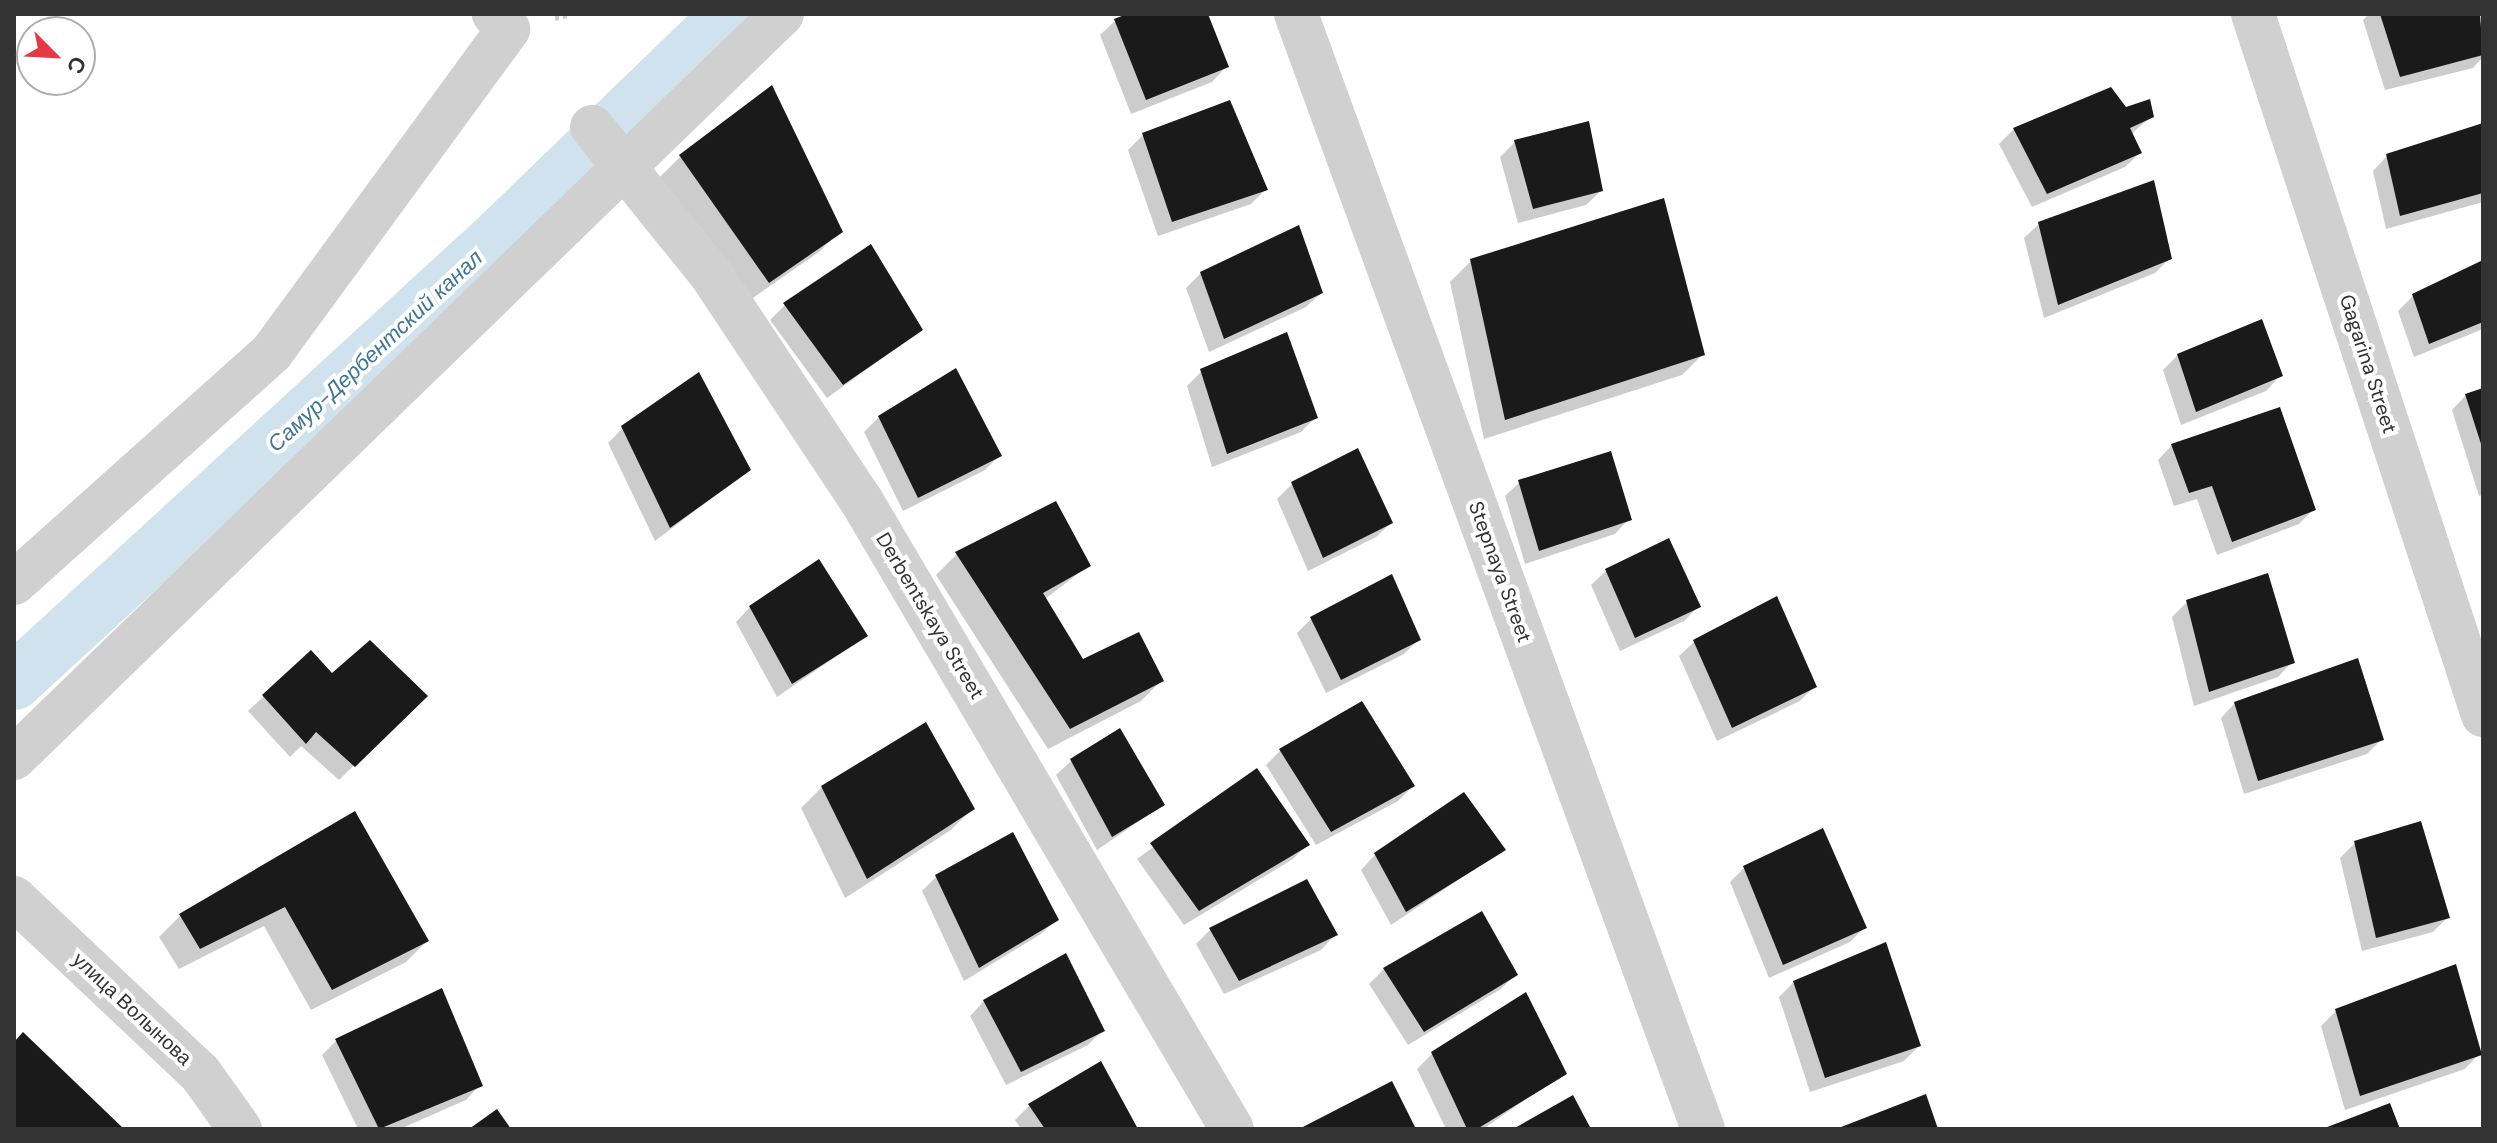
<!DOCTYPE html>
<html>
<head>
<meta charset="utf-8">
<style>
	body { margin:0 }
	#map { position:relative; width:2497px; height:1143px; overflow:hidden; background:#fff; font-family:"DM Sans",sans-serif }
	div>[style] { position:absolute }
	.shadow>* { inset:0; background:#0003 }
	.canal>* { height:56px; margin:-28px; padding:0 28px; transform-origin:28px; border-radius:28px; background:#cfe2ee }
	.building>* { inset:0; background:#1a1a1a }
	.path>* { height:5px; margin-top:-2.5px; transform-origin:0; background:repeating-linear-gradient(90deg,#cdcdcd 0 4px,transparent 0 8px) }
	.minor>* { height:44px; margin:-22px; padding:0 22px; transform-origin:22px; border-radius:22px; background:#d0d0d0 }
	span { translate:-50% -50%; white-space:nowrap; text-align:center; line-height:1.15; -webkit-text-stroke:8px #fff; paint-order:stroke }
	.street-label { font-size:20px; color:#333 }
	.water-label { font-size:22px; color:#3f7597; font-style:italic }
	.frame { position:absolute; inset:0; border:16px solid #333; pointer-events:none }
	.north { position:absolute; left:16px; top:16px; width:80px; height:80px; box-sizing:border-box; background:#fff; border:2px solid #adadad; border-radius:50%; rotate:114deg; font-size:22px; font-weight:700; line-height:32px; text-align:center; color:#333 }
	.north::after { content:''; display:block; margin:auto; width:28px; height:36px; background:#e63946; clip-path:polygon(50% 0,100% 100%,50% 72%,0 100%) }
</style>
</head>
<body>
<div id="map">
	<div class="shadow">
		<i style="clip-path:polygon(1132px 14px,1206px 14px,1226px 67px,1212px 82px,1131px 114px,1100px 35px,1115px 21px)"></i>
		<i style="clip-path:polygon(2369px 14px,2478px 14px,2483px 57px,2473px 68px,2385px 90px,2363px 20px)"></i>
		<i style="clip-path:polygon(2126px 109px,2152px 116px,2131px 134px,2140px 153px,2125px 167px,2032px 207px,1999px 144px,2014px 129px)"></i>
		<i style="clip-path:polygon(2483px 125px,2483px 202px,2386px 229px,2373px 171px,2387px 156px)"></i>
		<i style="clip-path:polygon(1143px 135px,1265px 190px,1251px 204px,1158px 236px,1128px 150px)"></i>
		<i style="clip-path:polygon(1515px 142px,1601px 191px,1586px 205px,1518px 223px,1500px 157px)"></i>
		<i style="clip-path:polygon(680px 157px,840px 231px,819px 252px,747px 302px,659px 178px)"></i>
		<i style="clip-path:polygon(2039px 224px,2170px 258px,2155px 273px,2044px 318px,2024px 238px)"></i>
		<i style="clip-path:polygon(1471px 261px,1703px 354px,1682px 375px,1484px 439px,1450px 282px)"></i>
		<i style="clip-path:polygon(2483px 263px,2483px 329px,2414px 357px,2398px 311px,2413px 296px)"></i>
		<i style="clip-path:polygon(1201px 273px,1321px 293px,1306px 307px,1209px 352px,1186px 288px)"></i>
		<i style="clip-path:polygon(785px 305px,921px 330px,827px 398px,770px 320px)"></i>
		<i style="clip-path:polygon(2178px 355px,2280px 376px,2266px 391px,2181px 425px,2163px 370px)"></i>
		<i style="clip-path:polygon(1202px 371px,1316px 417px,1301px 432px,1212px 467px,1187px 386px)"></i>
		<i style="clip-path:polygon(2483px 390px,2483px 495px,2479px 496px,2452px 410px,2466px 395px)"></i>
		<i style="clip-path:polygon(879px 417px,1000px 455px,985px 470px,903px 511px,864px 432px)"></i>
		<i style="clip-path:polygon(623px 428px,749px 470px,655px 541px,608px 443px)"></i>
		<i style="clip-path:polygon(2172px 445px,2314px 509px,2299px 524px,2217px 555px,2197px 499px,2174px 506px,2158px 460px)"></i>
		<i style="clip-path:polygon(1520px 482px,1629px 519px,1615px 534px,1525px 564px,1505px 496px)"></i>
		<i style="clip-path:polygon(1292px 484px,1391px 523px,1376px 537px,1308px 571px,1277px 499px)"></i>
		<i style="clip-path:polygon(957px 554px,1088px 566px,1045px 599px,1082px 662px,1162px 680px,1141px 701px,1048px 749px,936px 575px)"></i>
		<i style="clip-path:polygon(1606px 571px,1699px 606px,1684px 621px,1620px 651px,1591px 585px)"></i>
		<i style="clip-path:polygon(2187px 602px,2292px 662px,2278px 677px,2194px 706px,2172px 617px)"></i>
		<i style="clip-path:polygon(750px 607px,866px 636px,777px 697px,736px 622px)"></i>
		<i style="clip-path:polygon(1311px 619px,1419px 639px,1404px 654px,1326px 693px,1297px 633px)"></i>
		<i style="clip-path:polygon(1694px 642px,1815px 686px,1800px 701px,1717px 741px,1679px 656px)"></i>
		<i style="clip-path:polygon(310px 653px,332px 676px,425px 696px,339px 780px,301px 746px,290px 757px,248px 711px)"></i>
		<i style="clip-path:polygon(2235px 703px,2382px 739px,2367px 754px,2244px 794px,2221px 718px)"></i>
		<i style="clip-path:polygon(1280px 751px,1413px 786px,1398px 801px,1316px 845px,1266px 765px)"></i>
		<i style="clip-path:polygon(1071px 761px,1163px 805px,1097px 850px,1056px 775px)"></i>
		<i style="clip-path:polygon(1257px 771px,1307px 845px,1293px 859px,1184px 925px,1137px 859px)"></i>
		<i style="clip-path:polygon(822px 787px,972px 809px,951px 830px,845px 898px,801px 808px)"></i>
		<i style="clip-path:polygon(354px 814px,427px 941px,406px 962px,311px 1010px,264px 926px,179px 969px,159px 937px,180px 916px)"></i>
		<i style="clip-path:polygon(2355px 843px,2448px 917px,2433px 932px,2362px 951px,2340px 858px)"></i>
		<i style="clip-path:polygon(1503px 850px,1391px 925px,1361px 870px,1375px 855px)"></i>
		<i style="clip-path:polygon(1744px 868px,1864px 928px,1850px 942px,1769px 978px,1730px 882px)"></i>
		<i style="clip-path:polygon(936px 877px,1056px 920px,1041px 934px,964px 981px,922px 891px)"></i>
		<i style="clip-path:polygon(1210px 930px,1335px 935px,1321px 950px,1224px 994px,1196px 944px)"></i>
		<i style="clip-path:polygon(1384px 969px,1515px 975px,1501px 989px,1408px 1045px,1369px 984px)"></i>
		<i style="clip-path:polygon(1794px 982px,1919px 1046px,1904px 1061px,1810px 1092px,1779px 997px)"></i>
		<i style="clip-path:polygon(984px 1001px,1102px 1031px,1088px 1045px,1006px 1085px,970px 1016px)"></i>
		<i style="clip-path:polygon(2336px 1011px,2479px 1054px,2465px 1069px,2345px 1110px,2321px 1026px)"></i>
		<i style="clip-path:polygon(337px 1040px,480px 1085px,466px 1100px,400px 1129px,358px 1129px,322px 1055px)"></i>
		<i style="clip-path:polygon(1432px 1054px,1564px 1073px,1483px 1129px,1446px 1129px,1417px 1069px)"></i>
		<i style="clip-path:polygon(1030px 1105px,1136px 1129px,1021px 1129px,1015px 1120px)"></i>
	</div>
	<div class="canal">
		<i style="left:14px;top:682px;width:660px;rotate:-42.54deg"></i>
		<i style="left:500px;top:236px;width:320px;rotate:-44deg"></i>
	</div>
	<div class="building">
		<i style="clip-path:polygon(1127px 14px,1208px 14px,1229px 67px,1146px 100px,1114px 19px)"></i>
		<i style="clip-path:polygon(2380px 14px,2480px 14px,2483px 55px,2400px 77px)"></i>
		<i style="clip-path:polygon(772px 85px,843px 232px,769px 283px,679px 155px)"></i>
		<i style="clip-path:polygon(2111px 87px,2126px 107px,2150px 99px,2154px 117px,2130px 128px,2142px 153px,2047px 194px,2013px 128px)"></i>
		<i style="clip-path:polygon(1230px 100px,1268px 190px,1172px 222px,1142px 133px)"></i>
		<i style="clip-path:polygon(1589px 121px,1603px 191px,1533px 209px,1514px 140px)"></i>
		<i style="clip-path:polygon(2483px 123px,2483px 193px,2400px 216px,2386px 154px)"></i>
		<i style="clip-path:polygon(2154px 180px,2172px 259px,2058px 305px,2038px 222px)"></i>
		<i style="clip-path:polygon(1664px 198px,1705px 355px,1505px 420px,1470px 259px)"></i>
		<i style="clip-path:polygon(1299px 225px,1323px 293px,1224px 339px,1200px 272px)"></i>
		<i style="clip-path:polygon(871px 244px,923px 330px,843px 385px,783px 303px)"></i>
		<i style="clip-path:polygon(2483px 260px,2483px 322px,2429px 344px,2412px 294px)"></i>
		<i style="clip-path:polygon(2262px 319px,2283px 376px,2196px 412px,2177px 354px)"></i>
		<i style="clip-path:polygon(1287px 332px,1318px 418px,1227px 454px,1200px 369px)"></i>
		<i style="clip-path:polygon(956px 368px,1002px 456px,918px 498px,878px 416px)"></i>
		<i style="clip-path:polygon(699px 372px,751px 470px,670px 528px,621px 426px)"></i>
		<i style="clip-path:polygon(2483px 388px,2483px 447px,2482px 447px,2465px 394px)"></i>
		<i style="clip-path:polygon(2280px 407px,2316px 510px,2232px 542px,2212px 486px,2189px 493px,2171px 444px)"></i>
		<i style="clip-path:polygon(1358px 448px,1393px 523px,1323px 558px,1291px 482px)"></i>
		<i style="clip-path:polygon(1611px 451px,1632px 520px,1539px 551px,1518px 480px)"></i>
		<i style="clip-path:polygon(1056px 501px,1091px 566px,1043px 593px,1083px 659px,1139px 632px,1164px 681px,1070px 729px,955px 552px)"></i>
		<i style="clip-path:polygon(1669px 538px,1701px 607px,1635px 638px,1605px 569px)"></i>
		<i style="clip-path:polygon(819px 559px,868px 636px,792px 684px,749px 606px)"></i>
		<i style="clip-path:polygon(2268px 573px,2295px 663px,2209px 692px,2186px 600px)"></i>
		<i style="clip-path:polygon(1392px 574px,1421px 640px,1341px 680px,1310px 617px)"></i>
		<i style="clip-path:polygon(1777px 596px,1817px 687px,1732px 728px,1693px 640px)"></i>
		<i style="clip-path:polygon(370px 640px,428px 696px,355px 767px,316px 732px,306px 744px,262px 695px,311px 650px,332px 673px)"></i>
		<i style="clip-path:polygon(2358px 658px,2384px 740px,2258px 781px,2234px 702px)"></i>
		<i style="clip-path:polygon(1362px 701px,1415px 786px,1331px 832px,1279px 749px)"></i>
		<i style="clip-path:polygon(926px 722px,975px 809px,867px 879px,821px 786px)"></i>
		<i style="clip-path:polygon(1120px 728px,1165px 805px,1112px 837px,1070px 759px)"></i>
		<i style="clip-path:polygon(1257px 768px,1310px 845px,1199px 911px,1150px 843px)"></i>
		<i style="clip-path:polygon(1464px 792px,1506px 850px,1406px 912px,1374px 853px)"></i>
		<i style="clip-path:polygon(355px 811px,429px 941px,332px 990px,285px 907px,200px 949px,179px 914px)"></i>
		<i style="clip-path:polygon(2421px 821px,2450px 918px,2376px 938px,2354px 841px)"></i>
		<i style="clip-path:polygon(1823px 828px,1867px 928px,1783px 965px,1743px 866px)"></i>
		<i style="clip-path:polygon(1013px 832px,1059px 920px,979px 968px,935px 875px)"></i>
		<i style="clip-path:polygon(1307px 879px,1338px 935px,1239px 981px,1209px 928px)"></i>
		<i style="clip-path:polygon(1482px 911px,1518px 975px,1424px 1032px,1383px 968px)"></i>
		<i style="clip-path:polygon(1886px 942px,1921px 1046px,1825px 1078px,1793px 981px)"></i>
		<i style="clip-path:polygon(1066px 953px,1105px 1031px,1021px 1072px,983px 1000px)"></i>
		<i style="clip-path:polygon(2456px 964px,2482px 1055px,2360px 1096px,2335px 1009px)"></i>
		<i style="clip-path:polygon(442px 988px,483px 1086px,379px 1129px,335px 1039px)"></i>
		<i style="clip-path:polygon(1526px 992px,1567px 1074px,1477px 1129px,1467px 1129px,1431px 1052px)"></i>
		<i style="clip-path:polygon(23px 1032px,124px 1129px,14px 1129px,14px 1042px)"></i>
		<i style="clip-path:polygon(1101px 1061px,1138px 1129px,1045px 1129px,1028px 1104px)"></i>
		<i style="clip-path:polygon(1392px 1081px,1416px 1129px,1299px 1129px)"></i>
		<i style="clip-path:polygon(1926px 1094px,1938px 1129px,1836px 1129px)"></i>
		<i style="clip-path:polygon(1573px 1095px,1591px 1129px,1513px 1129px)"></i>
		<i style="clip-path:polygon(2390px 1103px,2400px 1129px,2322px 1129px)"></i>
		<i style="clip-path:polygon(497px 1109px,511px 1129px,469px 1129px)"></i>
	</div>
	<div class="path">
		<i style="left:555px;top:18px;width:16px;rotate:-14deg"></i>
	</div>
	<div class="minor">
		<i style="left:1296px;top:14px;width:1187px;rotate:69.95deg"></i>
		<i style="left:2253px;top:14px;width:738px;rotate:71.84deg"></i>
		<i style="left:592px;top:127px;width:188px;rotate:51.1deg"></i>
		<i style="left:710px;top:273px;width:273px;rotate:56.4deg"></i>
		<i style="left:861px;top:500px;width:730px;rotate:59.47deg"></i>
		<i style="left:14px;top:583px;width:346px;rotate:-41.8deg"></i>
		<i style="left:272px;top:352px;width:400px;rotate:-53.8deg"></i>
		<i style="left:508px;top:29px;width:21px;rotate:-133deg"></i>
		<i style="left:14px;top:758px;width:1069px;rotate:-44.09deg"></i>
		<i style="left:14px;top:898px;width:255px;rotate:43.3deg"></i>
		<i style="left:200px;top:1073px;width:69px;rotate:54.5deg"></i>
	</div>
	<div class="street-label">
		<span style="left:2368px;top:364px;rotate:72deg">Gagarina Street</span>
		<span style="left:1500px;top:572px;rotate:70deg">Stepnaya Street</span>
		<span style="left:930px;top:616px;rotate:59deg">Derbentskaya Street</span>
		<span style="left:132px;top:1009px;rotate:43deg">улица Волынова</span>
	</div>
	<div class="water-label">
		<span style="left:375px;top:351px;rotate:-43deg">Самур-Дербентский канал</span>
	</div>
	<div class="frame"></div>
	<div class="north">С</div>
</div>
</body>
</html>
